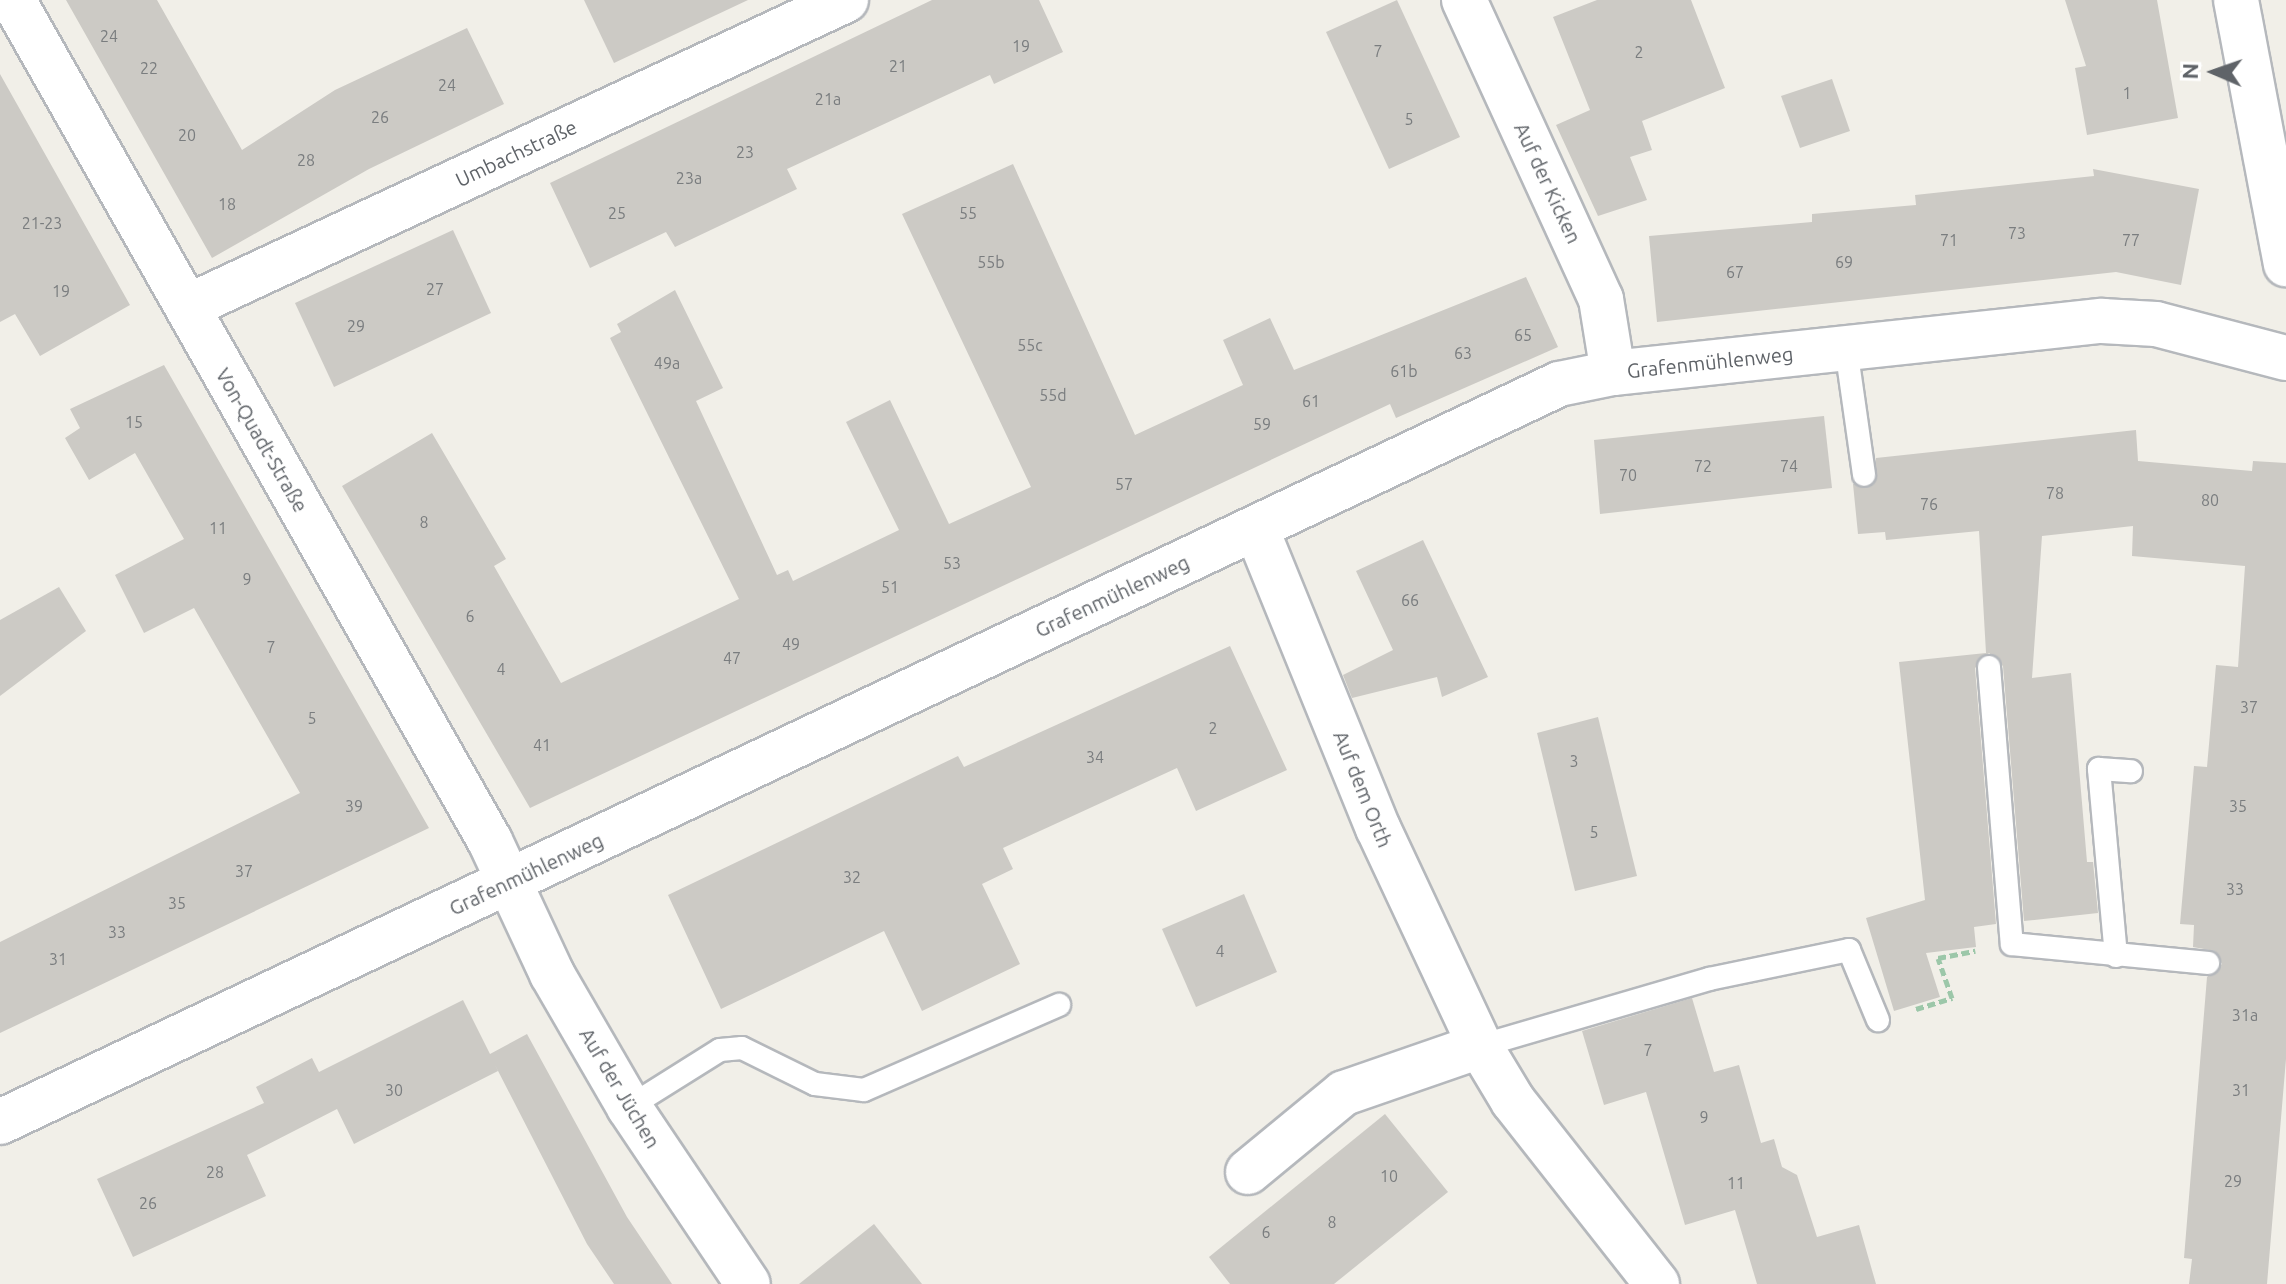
<!DOCTYPE html>
<html>
<head>
<meta charset="utf-8">
<style>
	body { margin:0 }
	#map { position:relative; width:2286px; height:1284px; overflow:hidden; background:#f1efe8; font-family:Ubuntu,sans-serif }
	div>[style] { position:absolute }
	.building>* { inset:0; background:#cccac5 }
	.path>* { height:5px; margin-top:-2.5px; transform-origin:0; background:repeating-linear-gradient(90deg,#9cc7a9 0 8px,transparent 0 12px) }
	.roads { filter:drop-shadow(2px 0 #b5b8bc) drop-shadow(-2px 0 #b5b8bc) drop-shadow(0 2px #b5b8bc) drop-shadow(0 -2px #b5b8bc) }
	.lane>* { height:22px; margin:-11px; padding:0 11px; transform-origin:11px; border-radius:11px; background:#fff }
	.street>* { height:44px; margin:-22px; padding:0 22px; transform-origin:22px; border-radius:22px; background:#fff }
	span { translate:-50% -50%; white-space:nowrap; text-align:center; line-height:1.15; -webkit-text-stroke:6px #fff; paint-order:stroke }
	.number-label { font-size:16px; color:#7a7d7f }
	.number-label span { -webkit-text-stroke-width:0 }
	.street-label { font-size:20px; color:#5f6368 }
	.north { position:absolute; left:2174px; top:32px; width:80px; height:80px; -webkit-text-stroke:6px #fff; paint-order:stroke; rotate:272deg; font-size:22px; font-weight:700; line-height:32px; text-align:center; color:#5f6368 }
	.north::after { content:''; display:block; margin:auto; width:28px; height:36px; background:#5f6368; clip-path:polygon(50% 0,100% 100%,50% 72%,0 100%) }
</style>
</head>
<body>
<div id="map">
	<div class="building">
		<i style="clip-path:polygon(66px 0,157px 0,242px 150px,335px 90px,467px 28px,504px 104px,369px 169px,212px 258px)"></i>
		<i style="clip-path:polygon(584px 0,748px 0,614px 63px)"></i>
		<i style="clip-path:polygon(932px 0,1039px 0,1063px 52px,994px 84px,990px 75px,787px 169px,797px 189px,675px 247px,666px 232px,590px 268px,550px 183px)"></i>
		<i style="clip-path:polygon(1397px 0,1460px 137px,1389px 169px,1326px 32px)"></i>
		<i style="clip-path:polygon(1597px 0,1691px 0,1725px 88px,1642px 121px,1652px 150px,1630px 157px,1647px 200px,1598px 216px,1556px 125px,1590px 110px,1553px 17px)"></i>
		<i style="clip-path:polygon(2065px 0,2157px 0,2178px 118px,2087px 135px,2075px 68px,2086px 66px)"></i>
		<i style="clip-path:polygon(0 74px,130px 305px,40px 356px,15px 314px,0 322px)"></i>
		<i style="clip-path:polygon(1832px 79px,1850px 131px,1800px 148px,1781px 96px)"></i>
		<i style="clip-path:polygon(1013px 164px,1135px 435px,1243px 385px,1223px 340px,1270px 318px,1294px 370px,1526px 277px,1558px 347px,1396px 418px,1390px 404px,530px 808px,342px 486px,432px 433px,506px 559px,494px 566px,561px 683px,739px 599px,610px 338px,621px 332px,617px 324px,675px 290px,723px 388px,696px 401px,777px 575px,788px 570px,793px 581px,899px 530px,846px 422px,890px 400px,949px 524px,1031px 487px,902px 214px)"></i>
		<i style="clip-path:polygon(2093px 169px,2199px 189px,2181px 285px,2116px 272px,1657px 322px,1649px 236px,1812px 222px,1812px 214px,1916px 205px,1915px 195px,2094px 176px)"></i>
		<i style="clip-path:polygon(453px 230px,491px 313px,334px 387px,295px 303px)"></i>
		<i style="clip-path:polygon(164px 365px,429px 828px,0 1033px,0 942px,300px 793px,194px 608px,144px 633px,115px 575px,184px 539px,135px 453px,89px 480px,65px 438px,80px 428px,70px 409px)"></i>
		<i style="clip-path:polygon(1824px 416px,1832px 488px,1600px 514px,1594px 440px)"></i>
		<i style="clip-path:polygon(2136px 430px,2138px 461px,2252px 471px,2253px 461px,2286px 463px,2286px 1059px,2267px 1284px,2189px 1284px,2192px 1259px,2184px 1258px,2207px 977px,2222px 964px,2215px 951px,2193px 947px,2194px 925px,2180px 924px,2194px 766px,2207px 767px,2216px 665px,2238px 667px,2245px 566px,2132px 556px,2133px 526px,2042px 536px,2032px 678px,2071px 673px,2087px 862px,2093px 862px,2098px 913px,2024px 921px,2003px 666px,1989px 653px,1975px 668px,1996px 924px,1974px 927px,1976px 947px,1926px 953px,1940px 997px,1894px 1011px,1866px 918px,1925px 900px,1899px 662px,1986px 653px,1979px 531px,1886px 540px,1885px 532px,1858px 534px,1853px 484px,1873px 485px,1876px 458px)"></i>
		<i style="clip-path:polygon(1423px 540px,1488px 677px,1442px 697px,1437px 677px,1352px 698px,1343px 675px,1393px 650px,1356px 571px)"></i>
		<i style="clip-path:polygon(59px 587px,86px 631px,0 696px,0 620px)"></i>
		<i style="clip-path:polygon(1230px 646px,1287px 770px,1196px 811px,1177px 768px,1003px 848px,1013px 869px,982px 884px,1020px 964px,922px 1011px,884px 931px,721px 1009px,668px 895px,958px 756px,964px 767px)"></i>
		<i style="clip-path:polygon(1598px 717px,1637px 876px,1575px 891px,1537px 733px)"></i>
		<i style="clip-path:polygon(1244px 894px,1277px 972px,1196px 1007px,1162px 929px)"></i>
		<i style="clip-path:polygon(1692px 998px,1714px 1072px,1739px 1065px,1761px 1143px,1774px 1139px,1782px 1167px,1797px 1175px,1817px 1237px,1859px 1225px,1876px 1284px,1757px 1284px,1735px 1210px,1685px 1225px,1646px 1092px,1604px 1105px,1582px 1031px)"></i>
		<i style="clip-path:polygon(463px 1000px,490px 1054px,527px 1034px,627px 1217px,672px 1284px,614px 1284px,587px 1244px,495px 1065px,498px 1071px,354px 1144px,337px 1109px,247px 1155px,266px 1196px,133px 1257px,97px 1179px,264px 1103px,256px 1087px,312px 1058px,319px 1072px)"></i>
		<i style="clip-path:polygon(1385px 1114px,1448px 1192px,1334px 1284px,1230px 1284px,1209px 1257px)"></i>
		<i style="clip-path:polygon(874px 1224px,922px 1284px,799px 1284px)"></i>
	</div>
	<div class="path">
		<i style="left:1916px;top:1009px;width:38px;rotate:-17deg"></i>
		<i style="left:1952px;top:998px;width:42px;rotate:-109.3deg"></i>
		<i style="left:1938px;top:958px;width:38px;rotate:-11deg"></i>
	</div>
	<div class="roads">
		<div class="lane">
			<i style="left:1846px;top:348px;width:128px;rotate:81.9deg"></i>
			<i style="left:1989px;top:667px;width:278px;rotate:85.3deg"></i>
			<i style="left:2012px;top:944px;width:197px;rotate:5.5deg"></i>
			<i style="left:2116px;top:956px;width:188px;rotate:-95.2deg"></i>
			<i style="left:2099px;top:769px;width:32px;rotate:4deg"></i>
			<i style="left:1480px;top:1046px;width:239px;rotate:-16.3deg"></i>
			<i style="left:1709px;top:979px;width:143px;rotate:-11.7deg"></i>
			<i style="left:1849px;top:950px;width:76px;rotate:67.5deg"></i>
			<i style="left:629px;top:1107px;width:107px;rotate:-32.1deg"></i>
			<i style="left:720px;top:1050px;width:22px;rotate:-5deg"></i>
			<i style="left:742px;top:1048px;width:81px;rotate:26.3deg"></i>
			<i style="left:815px;top:1084px;width:49px;rotate:7deg"></i>
			<i style="left:864px;top:1090px;width:213px;rotate:-23.6deg"></i>
		</div>
		<div class="street">
			<i style="left:13px;top:0;width:967px;rotate:60.44deg"></i>
			<i style="left:490px;top:841px;width:147px;rotate:65deg"></i>
			<i style="left:552px;top:974px;width:154px;rotate:59.9deg"></i>
			<i style="left:629px;top:1107px;width:213px;rotate:56.1deg"></i>
			<i style="left:1464px;top:0;width:329px;rotate:65.4deg"></i>
			<i style="left:1601px;top:299px;width:75px;rotate:80.8deg"></i>
			<i style="left:2236px;top:0;width:269px;rotate:79.3deg"></i>
			<i style="left:187px;top:307px;width:727px;rotate:-24.98deg"></i>
			<i style="left:1256px;top:528px;width:324px;rotate:67.9deg"></i>
			<i style="left:1378px;top:828px;width:241px;rotate:64.9deg"></i>
			<i style="left:1480px;top:1046px;width:64px;rotate:59deg"></i>
			<i style="left:1513px;top:1101px;width:233px;rotate:51.8deg"></i>
			<i style="left:0;top:1122px;width:1725px;rotate:-25.33deg"></i>
			<i style="left:1559px;top:384px;width:55px;rotate:-11.5deg"></i>
			<i style="left:1613px;top:373px;width:492px;rotate:-6.1deg"></i>
			<i style="left:2102px;top:321px;width:54px;rotate:3.2deg"></i>
			<i style="left:2156px;top:324px;width:134px;rotate:14.7deg"></i>
			<i style="left:1248px;top:1172px;width:124px;rotate:-39.5deg"></i>
			<i style="left:1344px;top:1093px;width:144px;rotate:-19.1deg"></i>
		</div>
	</div>
	<div class="number-label">
		<span style="left:109px;top:36px">24</span>
		<span style="left:1021px;top:46px">19</span>
		<span style="left:1378px;top:51px">7</span>
		<span style="left:1639px;top:52px">2</span>
		<span style="left:898px;top:66px">21</span>
		<span style="left:149px;top:68px">22</span>
		<span style="left:447px;top:85px">24</span>
		<span style="left:2127px;top:93px">1</span>
		<span style="left:828px;top:99px">21a</span>
		<span style="left:380px;top:117px">26</span>
		<span style="left:1409px;top:119px">5</span>
		<span style="left:187px;top:135px">20</span>
		<span style="left:745px;top:152px">23</span>
		<span style="left:306px;top:160px">28</span>
		<span style="left:689px;top:178px">23a</span>
		<span style="left:227px;top:204px">18</span>
		<span style="left:617px;top:213px">25</span>
		<span style="left:968px;top:213px">55</span>
		<span style="left:42px;top:223px">21-23</span>
		<span style="left:2017px;top:233px">73</span>
		<span style="left:1949px;top:240px">71</span>
		<span style="left:2131px;top:240px">77</span>
		<span style="left:991px;top:262px">55b</span>
		<span style="left:1844px;top:262px">69</span>
		<span style="left:1735px;top:272px">67</span>
		<span style="left:435px;top:289px">27</span>
		<span style="left:61px;top:291px">19</span>
		<span style="left:356px;top:326px">29</span>
		<span style="left:1523px;top:335px">65</span>
		<span style="left:1030px;top:345px">55c</span>
		<span style="left:1463px;top:353px">63</span>
		<span style="left:667px;top:363px">49a</span>
		<span style="left:1404px;top:371px">61b</span>
		<span style="left:1053px;top:395px">55d</span>
		<span style="left:1311px;top:401px">61</span>
		<span style="left:134px;top:422px">15</span>
		<span style="left:1262px;top:424px">59</span>
		<span style="left:1703px;top:466px">72</span>
		<span style="left:1789px;top:466px">74</span>
		<span style="left:1628px;top:475px">70</span>
		<span style="left:1124px;top:484px">57</span>
		<span style="left:2055px;top:493px">78</span>
		<span style="left:2210px;top:500px">80</span>
		<span style="left:1929px;top:504px">76</span>
		<span style="left:424px;top:522px">8</span>
		<span style="left:218px;top:528px">11</span>
		<span style="left:952px;top:563px">53</span>
		<span style="left:247px;top:579px">9</span>
		<span style="left:890px;top:587px">51</span>
		<span style="left:1410px;top:600px">66</span>
		<span style="left:470px;top:616px">6</span>
		<span style="left:791px;top:644px">49</span>
		<span style="left:271px;top:647px">7</span>
		<span style="left:732px;top:658px">47</span>
		<span style="left:501px;top:669px">4</span>
		<span style="left:2249px;top:707px">37</span>
		<span style="left:312px;top:718px">5</span>
		<span style="left:1213px;top:728px">2</span>
		<span style="left:542px;top:745px">41</span>
		<span style="left:1095px;top:757px">34</span>
		<span style="left:1574px;top:761px">3</span>
		<span style="left:354px;top:806px">39</span>
		<span style="left:2238px;top:806px">35</span>
		<span style="left:1594px;top:832px">5</span>
		<span style="left:244px;top:871px">37</span>
		<span style="left:852px;top:877px">32</span>
		<span style="left:2235px;top:889px">33</span>
		<span style="left:177px;top:903px">35</span>
		<span style="left:117px;top:932px">33</span>
		<span style="left:1220px;top:951px">4</span>
		<span style="left:58px;top:959px">31</span>
		<span style="left:2245px;top:1015px">31a</span>
		<span style="left:1648px;top:1050px">7</span>
		<span style="left:394px;top:1090px">30</span>
		<span style="left:2241px;top:1090px">31</span>
		<span style="left:1704px;top:1117px">9</span>
		<span style="left:215px;top:1172px">28</span>
		<span style="left:1389px;top:1176px">10</span>
		<span style="left:2233px;top:1181px">29</span>
		<span style="left:1736px;top:1183px">11</span>
		<span style="left:148px;top:1203px">26</span>
		<span style="left:1332px;top:1222px">8</span>
		<span style="left:1266px;top:1232px">6</span>
	</div>
	<div class="street-label">
		<span style="left:516px;top:153px;rotate:-25deg">Umbachstraße</span>
		<span style="left:1548px;top:183px;rotate:65deg">Auf der Kicken</span>
		<span style="left:1710px;top:362px;rotate:-6deg">Grafenmühlenweg</span>
		<span style="left:262px;top:440px;rotate:60deg">Von-Quadt-Straße</span>
		<span style="left:1112px;top:596px;rotate:-25deg">Grafenmühlenweg</span>
		<span style="left:1363px;top:789px;rotate:68deg">Auf dem Orth</span>
		<span style="left:526px;top:874px;rotate:-25deg">Grafenmühlenweg</span>
		<span style="left:620px;top:1088px;rotate:59deg">Auf der Jüchen</span>
	</div>
	<div class="north">N</div>
</div>
</body>
</html>
